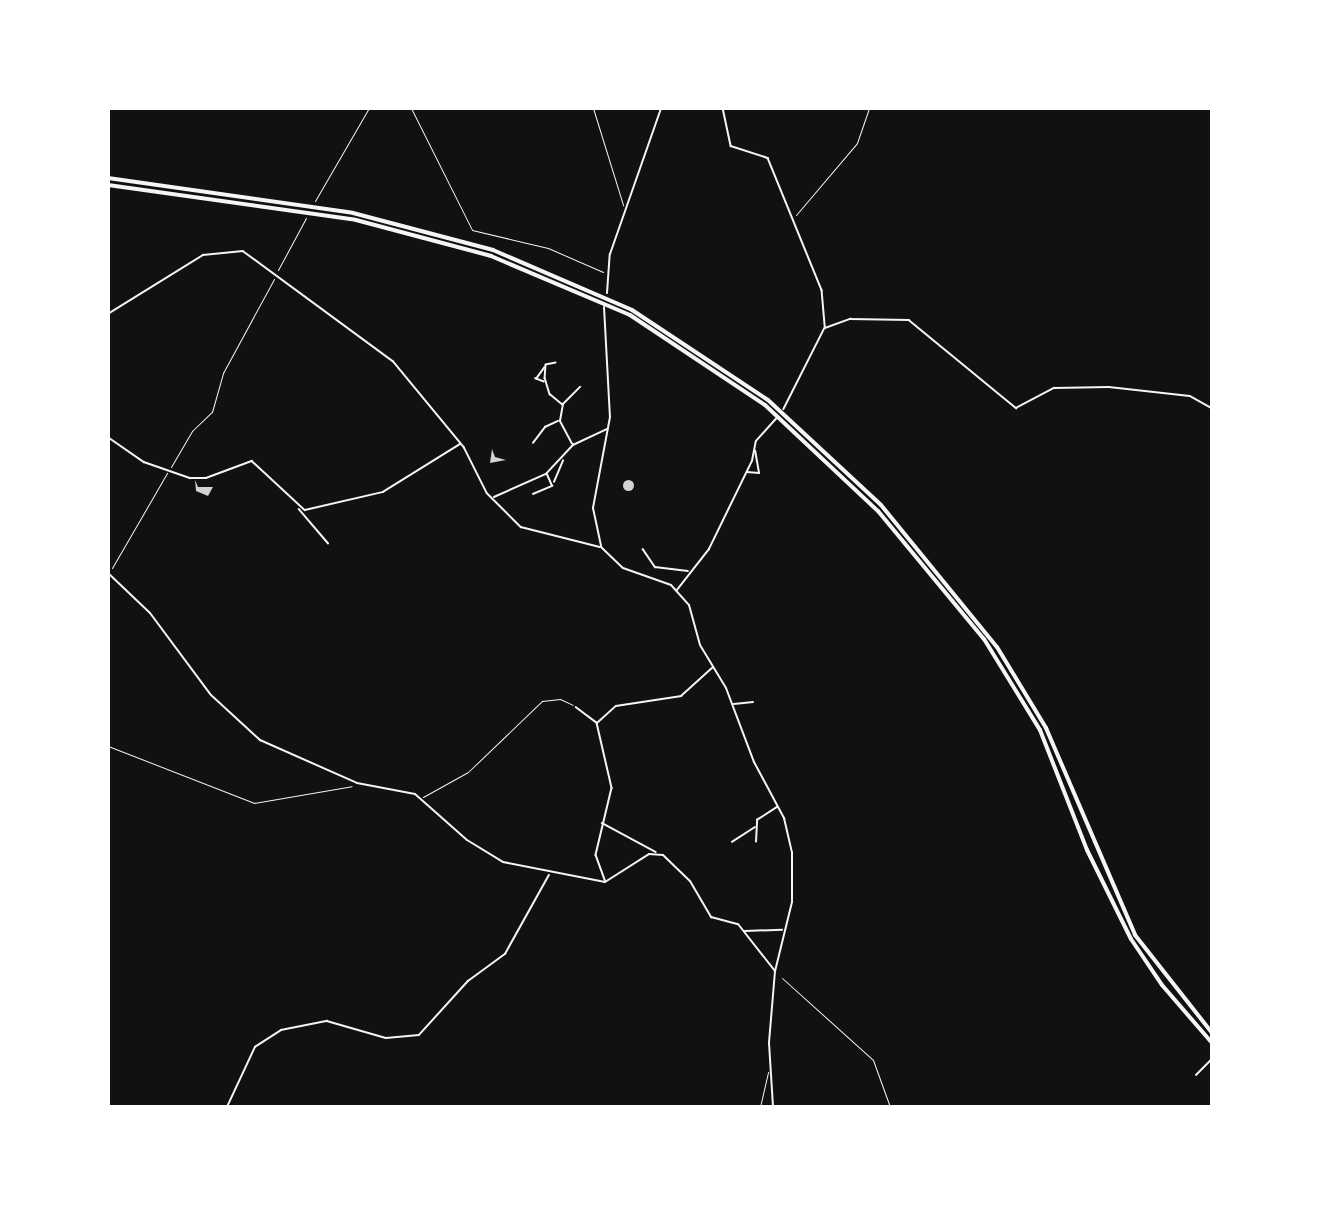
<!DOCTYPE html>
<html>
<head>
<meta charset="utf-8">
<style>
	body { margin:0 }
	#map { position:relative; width:1320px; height:1215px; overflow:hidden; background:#111; font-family:Barlow,sans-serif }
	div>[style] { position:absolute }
	.building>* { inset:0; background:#d3d3d3 }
	.round { border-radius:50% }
	.path>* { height:1px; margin:-0.5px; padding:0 0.5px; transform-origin:0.5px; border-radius:0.5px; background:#f5f5f5 }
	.minor>* { height:1.5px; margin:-0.75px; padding:0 0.75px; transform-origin:0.75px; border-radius:0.75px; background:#f5f5f5 }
	.tertiary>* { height:2px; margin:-1px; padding:0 1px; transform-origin:1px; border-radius:1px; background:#f5f5f5 }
	.secondary>* { height:2px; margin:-1px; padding:0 1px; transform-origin:1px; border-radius:1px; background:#f5f5f5 }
	.motorway>* { height:4px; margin:-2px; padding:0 2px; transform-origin:2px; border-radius:2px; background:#f5f5f5 }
	span { translate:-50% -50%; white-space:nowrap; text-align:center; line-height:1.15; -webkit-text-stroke:6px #fff; paint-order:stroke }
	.frame { position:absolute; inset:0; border:110px solid #fff; pointer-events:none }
</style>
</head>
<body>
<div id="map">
	<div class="building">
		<i style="clip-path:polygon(492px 449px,495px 457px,506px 460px,490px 463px)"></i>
		<i class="round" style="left:622.5px;top:479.5px;width:11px;height:11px"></i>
		<i style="clip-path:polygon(195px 480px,198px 487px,213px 487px,208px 496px,196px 491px)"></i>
	</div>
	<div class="path">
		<i style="left:411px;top:108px;width:136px;rotate:63.4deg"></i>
		<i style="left:472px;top:230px;width:78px;rotate:13.3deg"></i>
		<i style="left:548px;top:248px;width:60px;rotate:23.6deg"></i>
		<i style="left:593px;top:108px;width:102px;rotate:72.8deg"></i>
		<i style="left:315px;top:201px;width:108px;rotate:-59.9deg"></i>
		<i style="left:796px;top:215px;width:94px;rotate:-49.7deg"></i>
		<i style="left:857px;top:143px;width:37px;rotate:-71deg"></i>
		<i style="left:278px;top:270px;width:59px;rotate:-61.7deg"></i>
		<i style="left:171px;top:467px;width:42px;rotate:-59.7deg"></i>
		<i style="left:192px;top:431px;width:28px;rotate:-44deg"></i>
		<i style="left:212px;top:412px;width:41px;rotate:-74.2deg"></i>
		<i style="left:223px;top:373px;width:107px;rotate:-61.5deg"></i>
		<i style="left:112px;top:568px;width:110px;rotate:-59.9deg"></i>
		<i style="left:108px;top:746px;width:157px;rotate:21.3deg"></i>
		<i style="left:254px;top:803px;width:99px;rotate:-9.8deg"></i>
		<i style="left:423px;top:797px;width:51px;rotate:-29.1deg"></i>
		<i style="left:468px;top:772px;width:103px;rotate:-43.8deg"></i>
		<i style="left:542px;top:701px;width:18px;rotate:-6deg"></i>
		<i style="left:560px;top:699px;width:14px;rotate:25deg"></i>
		<i style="left:782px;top:978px;width:122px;rotate:42deg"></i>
		<i style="left:873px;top:1060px;width:50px;rotate:70.1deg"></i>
		<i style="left:760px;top:1107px;width:36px;rotate:-77deg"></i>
	</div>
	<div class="minor">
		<i style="left:723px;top:108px;width:39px;rotate:78deg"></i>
		<i style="left:731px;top:146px;width:39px;rotate:18deg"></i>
		<i style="left:768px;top:158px;width:143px;rotate:67.8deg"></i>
		<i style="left:822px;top:290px;width:38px;rotate:85deg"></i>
		<i style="left:825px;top:328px;width:91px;rotate:116.8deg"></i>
		<i style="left:108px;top:314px;width:112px;rotate:-31.8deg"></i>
		<i style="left:203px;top:255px;width:40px;rotate:-5.7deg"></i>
		<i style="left:243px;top:251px;width:186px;rotate:36.3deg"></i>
		<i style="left:393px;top:361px;width:112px;rotate:50.5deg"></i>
		<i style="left:464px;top:447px;width:51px;rotate:63.4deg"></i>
		<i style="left:487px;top:493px;width:48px;rotate:45deg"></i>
		<i style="left:521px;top:527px;width:81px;rotate:14.2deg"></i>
		<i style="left:825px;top:328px;width:27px;rotate:-20deg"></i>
		<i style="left:850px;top:319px;width:59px;rotate:1deg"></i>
		<i style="left:909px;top:320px;width:139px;rotate:39.4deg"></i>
		<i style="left:1016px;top:408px;width:43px;rotate:-27.8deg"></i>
		<i style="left:1054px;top:388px;width:55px;rotate:-1deg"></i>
		<i style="left:1109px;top:387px;width:81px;rotate:6.3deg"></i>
		<i style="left:1190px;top:396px;width:25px;rotate:29deg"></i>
		<i style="left:556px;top:363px;width:10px;rotate:169deg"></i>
		<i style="left:546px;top:365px;width:13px;rotate:94deg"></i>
		<i style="left:545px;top:378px;width:17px;rotate:73deg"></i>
		<i style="left:550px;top:394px;width:16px;rotate:40deg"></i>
		<i style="left:544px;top:382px;width:9px;rotate:-159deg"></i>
		<i style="left:536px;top:379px;width:14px;rotate:-54deg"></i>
		<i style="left:108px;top:437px;width:44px;rotate:34.8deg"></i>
		<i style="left:144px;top:462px;width:49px;rotate:19.2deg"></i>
		<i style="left:190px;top:478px;width:16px"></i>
		<i style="left:206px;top:478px;width:49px;rotate:-20.3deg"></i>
		<i style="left:252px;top:461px;width:72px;rotate:42.8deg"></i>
		<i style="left:305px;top:510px;width:80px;rotate:-13deg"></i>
		<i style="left:383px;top:492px;width:91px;rotate:-31.9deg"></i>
		<i style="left:533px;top:443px;width:20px;rotate:-53deg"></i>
		<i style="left:545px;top:427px;width:14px;rotate:-25deg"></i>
		<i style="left:572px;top:444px;width:26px;rotate:-118deg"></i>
		<i style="left:560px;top:421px;width:17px;rotate:-80deg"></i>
		<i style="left:563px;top:404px;width:24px;rotate:-45deg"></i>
		<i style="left:747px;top:472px;width:12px;rotate:5deg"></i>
		<i style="left:759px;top:473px;width:22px;rotate:-100deg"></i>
		<i style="left:554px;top:482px;width:23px;rotate:-67deg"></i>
		<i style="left:533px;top:494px;width:21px;rotate:-23deg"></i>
		<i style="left:552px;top:486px;width:12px;rotate:-114deg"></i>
		<i style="left:494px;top:497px;width:57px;rotate:-23.9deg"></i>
		<i style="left:546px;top:474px;width:40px;rotate:-47deg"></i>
		<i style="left:573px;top:445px;width:38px;rotate:-25deg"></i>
		<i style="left:299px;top:509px;width:45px;rotate:49.5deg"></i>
		<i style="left:643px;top:549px;width:22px;rotate:56deg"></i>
		<i style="left:655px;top:567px;width:33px;rotate:7deg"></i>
		<i style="left:677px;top:590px;width:52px;rotate:-52deg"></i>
		<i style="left:709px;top:549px;width:98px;rotate:-64deg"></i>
		<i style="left:752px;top:461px;width:20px;rotate:-79deg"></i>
		<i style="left:756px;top:441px;width:30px;rotate:-48deg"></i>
		<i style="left:734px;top:704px;width:19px;rotate:-6deg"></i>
		<i style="left:576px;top:707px;width:26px;rotate:37deg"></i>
		<i style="left:597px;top:723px;width:67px;rotate:77deg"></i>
		<i style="left:612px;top:788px;width:69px;rotate:103.4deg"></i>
		<i style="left:596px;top:855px;width:27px;rotate:70deg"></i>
		<i style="left:597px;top:723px;width:25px;rotate:-42deg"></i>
		<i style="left:616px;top:706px;width:66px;rotate:-8.7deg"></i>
		<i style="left:681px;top:696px;width:42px;rotate:-42.1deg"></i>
		<i style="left:602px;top:823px;width:61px;rotate:28.2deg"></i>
		<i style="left:732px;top:842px;width:27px;rotate:-33deg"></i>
		<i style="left:756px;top:842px;width:22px;rotate:-87deg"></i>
		<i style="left:757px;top:820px;width:24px;rotate:-33deg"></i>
		<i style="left:745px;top:931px;width:37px;rotate:-2deg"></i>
		<i style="left:1196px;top:1075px;width:23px;rotate:-45deg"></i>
		<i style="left:227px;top:1107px;width:66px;rotate:-65deg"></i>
		<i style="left:255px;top:1047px;width:31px;rotate:-33deg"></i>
		<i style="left:281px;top:1030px;width:47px;rotate:-11.1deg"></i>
		<i style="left:327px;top:1021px;width:61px;rotate:16.1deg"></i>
		<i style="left:386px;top:1038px;width:33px;rotate:-5deg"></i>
		<i style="left:419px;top:1035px;width:73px;rotate:-47.8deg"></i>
		<i style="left:468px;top:981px;width:46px;rotate:-36.1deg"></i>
		<i style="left:505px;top:954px;width:90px;rotate:-60.9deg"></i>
	</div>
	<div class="tertiary">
		<i style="left:607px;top:293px;width:39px;rotate:-86deg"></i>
		<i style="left:610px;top:254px;width:155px;rotate:-70.7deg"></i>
		<i style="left:604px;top:307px;width:110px;rotate:86.9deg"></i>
		<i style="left:610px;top:417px;width:93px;rotate:100.6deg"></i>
		<i style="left:593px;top:508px;width:40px;rotate:78deg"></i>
		<i style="left:601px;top:547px;width:30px;rotate:44deg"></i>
		<i style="left:623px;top:568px;width:51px;rotate:19.5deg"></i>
		<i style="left:671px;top:585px;width:27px;rotate:48deg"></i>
		<i style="left:689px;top:605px;width:41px;rotate:74.6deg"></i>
		<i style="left:700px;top:645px;width:50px;rotate:58.8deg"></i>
		<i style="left:726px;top:688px;width:79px;rotate:69.3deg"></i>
		<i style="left:754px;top:762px;width:64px;rotate:61.8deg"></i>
		<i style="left:784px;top:818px;width:35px;rotate:77deg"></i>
		<i style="left:792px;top:852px;width:50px;rotate:90deg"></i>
		<i style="left:792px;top:902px;width:71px;rotate:103.8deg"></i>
	</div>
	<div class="secondary">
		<i style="left:108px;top:573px;width:58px;rotate:43.6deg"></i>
		<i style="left:150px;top:613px;width:102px;rotate:53.4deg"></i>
		<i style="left:211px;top:695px;width:67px;rotate:42.6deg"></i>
		<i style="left:260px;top:740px;width:106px;rotate:23.9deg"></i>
		<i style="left:357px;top:783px;width:59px;rotate:10.7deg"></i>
		<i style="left:415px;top:794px;width:69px;rotate:41.5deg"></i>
		<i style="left:467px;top:840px;width:42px;rotate:31.4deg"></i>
		<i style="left:503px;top:862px;width:104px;rotate:11.1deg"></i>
		<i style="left:605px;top:882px;width:52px;rotate:-32.5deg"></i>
		<i style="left:649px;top:854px;width:14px;rotate:4deg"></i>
		<i style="left:663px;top:855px;width:37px;rotate:44deg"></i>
		<i style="left:690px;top:881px;width:42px;rotate:59.7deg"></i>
		<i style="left:711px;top:917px;width:28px;rotate:15deg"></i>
		<i style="left:738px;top:924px;width:60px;rotate:51.8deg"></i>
		<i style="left:775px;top:971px;width:72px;rotate:94.8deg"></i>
		<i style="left:769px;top:1043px;width:64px;rotate:86.4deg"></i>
	</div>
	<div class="motorway">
		<i style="left:108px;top:178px;width:247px;rotate:8.1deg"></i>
		<i style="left:353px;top:213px;width:145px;rotate:14.8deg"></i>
		<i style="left:493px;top:250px;width:151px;rotate:23.3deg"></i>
		<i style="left:632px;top:310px;width:163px;rotate:33.5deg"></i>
		<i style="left:768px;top:400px;width:154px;rotate:42.9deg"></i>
		<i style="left:881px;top:505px;width:183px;rotate:50.8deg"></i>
		<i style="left:997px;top:647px;width:95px;rotate:58.8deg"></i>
		<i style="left:1046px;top:728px;width:225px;rotate:66.7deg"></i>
		<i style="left:1135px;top:935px;width:125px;rotate:51.8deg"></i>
		<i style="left:108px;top:185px;width:250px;rotate:8deg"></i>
		<i style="left:356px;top:220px;width:140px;rotate:14.9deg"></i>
		<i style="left:491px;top:256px;width:151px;rotate:23deg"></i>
		<i style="left:630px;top:315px;width:162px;rotate:33.7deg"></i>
		<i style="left:765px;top:405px;width:155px;rotate:43.2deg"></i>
		<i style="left:878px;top:511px;width:166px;rotate:50.4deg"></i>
		<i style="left:984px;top:639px;width:107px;rotate:58.4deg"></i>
		<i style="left:1040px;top:730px;width:129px;rotate:68.6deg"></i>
		<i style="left:1087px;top:850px;width:99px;rotate:63.7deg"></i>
		<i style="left:1131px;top:939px;width:55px;rotate:56deg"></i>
		<i style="left:1162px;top:985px;width:77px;rotate:49.2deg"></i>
	</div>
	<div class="frame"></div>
</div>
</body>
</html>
